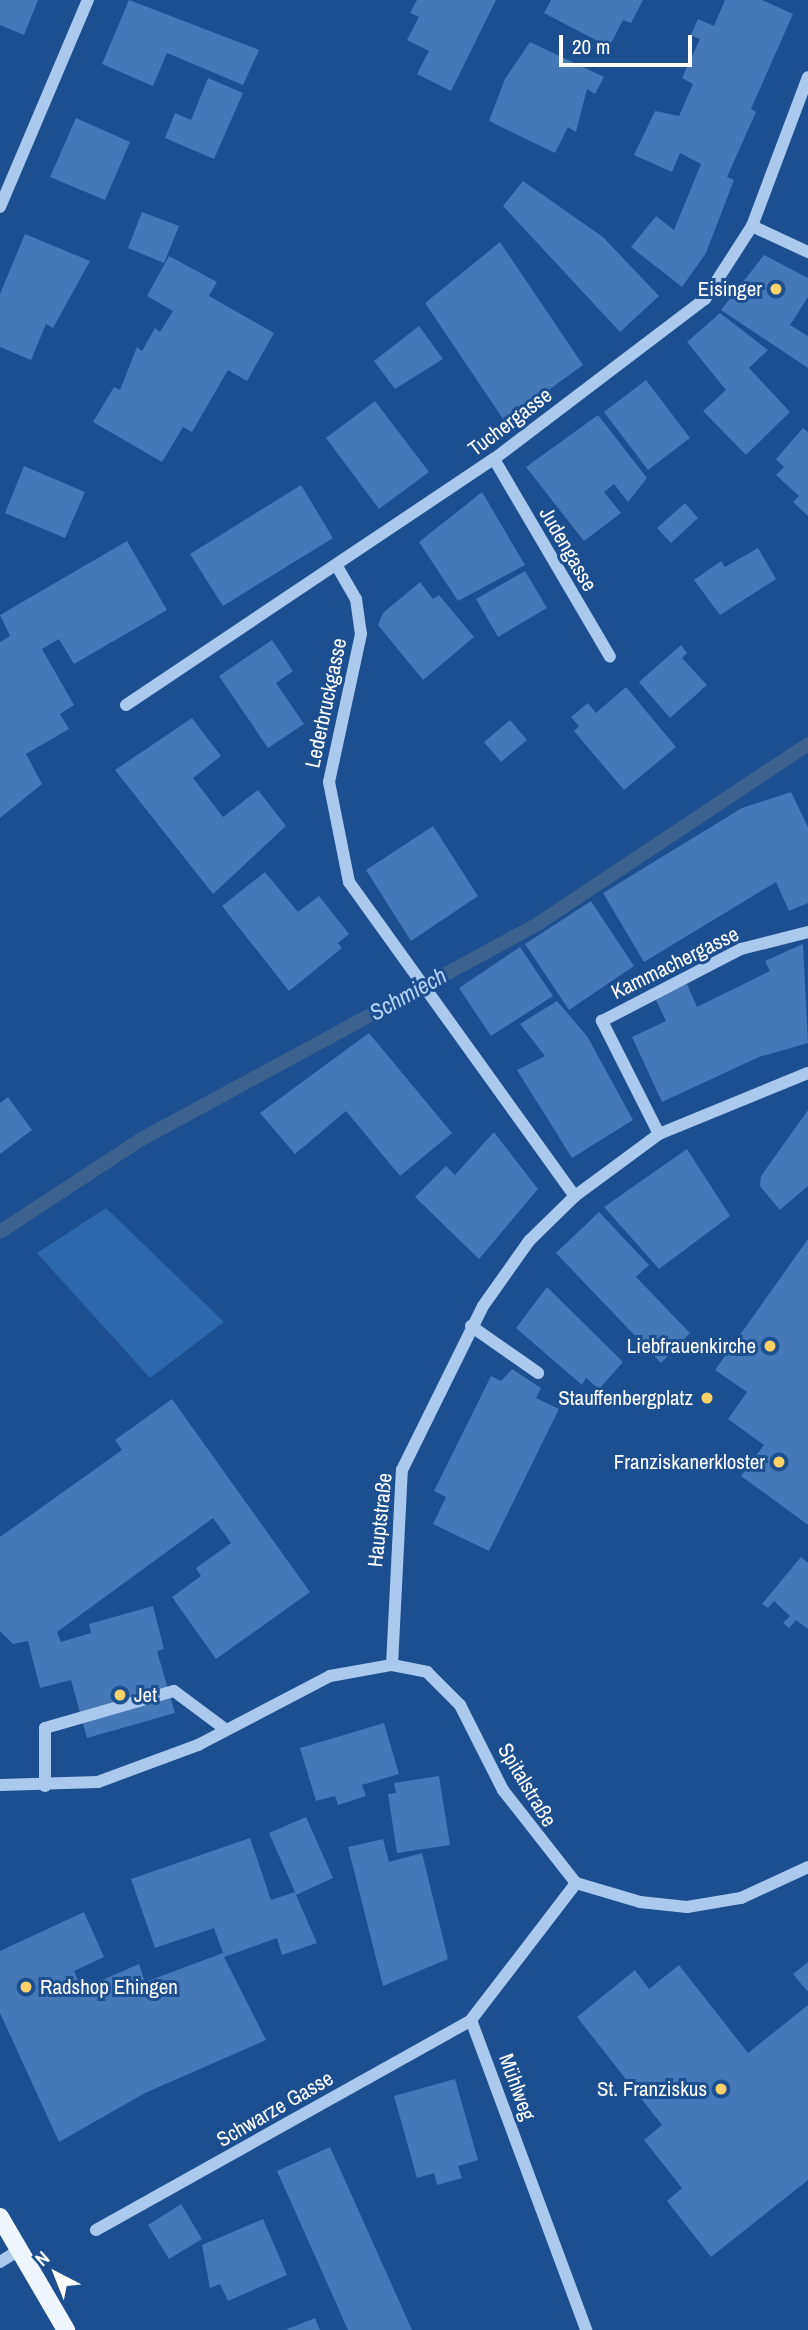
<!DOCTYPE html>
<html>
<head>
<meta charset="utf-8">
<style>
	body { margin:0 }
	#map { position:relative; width:808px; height:2330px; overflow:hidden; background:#1b4f8f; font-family:"Archivo Narrow",sans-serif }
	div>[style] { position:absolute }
	.green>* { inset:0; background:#2e69ad }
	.stream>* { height:14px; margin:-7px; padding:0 7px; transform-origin:7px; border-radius:7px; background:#3c6290 }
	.building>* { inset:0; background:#4478b7 }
	.minor>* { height:12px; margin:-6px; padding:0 6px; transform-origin:6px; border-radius:6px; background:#a9c9ee }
	.major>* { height:18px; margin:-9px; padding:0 9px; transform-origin:9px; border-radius:9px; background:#f0f6ff }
	.dots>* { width:19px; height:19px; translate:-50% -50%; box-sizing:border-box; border:4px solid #1b4f8f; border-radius:50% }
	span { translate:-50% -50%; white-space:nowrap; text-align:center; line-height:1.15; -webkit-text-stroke:6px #1b4f8f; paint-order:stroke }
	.poi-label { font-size:21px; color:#fff }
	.right { translate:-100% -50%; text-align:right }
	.left { translate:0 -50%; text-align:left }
	.street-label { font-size:21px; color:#fff }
	.water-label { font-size:23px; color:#b5d3f5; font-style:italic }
	.north { position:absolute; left:21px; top:2239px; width:70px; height:70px; -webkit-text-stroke:5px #1b4f8f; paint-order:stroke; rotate:318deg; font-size:19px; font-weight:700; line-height:28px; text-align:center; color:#fff }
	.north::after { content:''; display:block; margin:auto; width:24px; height:32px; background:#fff; clip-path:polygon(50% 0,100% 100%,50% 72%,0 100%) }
	.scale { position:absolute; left:559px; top:35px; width:133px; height:32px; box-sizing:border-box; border:4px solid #fff; border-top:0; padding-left:9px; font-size:21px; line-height:24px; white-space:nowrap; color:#fff; -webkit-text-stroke:5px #1b4f8f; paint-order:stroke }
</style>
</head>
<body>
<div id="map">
	<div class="green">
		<i style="clip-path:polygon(106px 1208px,224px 1322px,150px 1378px,37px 1253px)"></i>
	</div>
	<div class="stream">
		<i style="left:0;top:1232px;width:168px;rotate:-33.3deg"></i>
		<i style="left:140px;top:1140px;width:454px;rotate:-28.5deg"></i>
		<i style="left:539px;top:923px;width:323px;rotate:-33.6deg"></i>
	</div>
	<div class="building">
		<i style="clip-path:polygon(0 0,38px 0,24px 35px,0 25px)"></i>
		<i style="clip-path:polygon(129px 0,259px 50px,243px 85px,167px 53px,153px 86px,102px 64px)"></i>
		<i style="clip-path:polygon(417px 0,496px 0,451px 91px,417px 74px,429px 51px,407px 40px,419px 17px,410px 13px)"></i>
		<i style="clip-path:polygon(551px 0,643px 0,631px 23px,623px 20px,609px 47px,544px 13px)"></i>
		<i style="clip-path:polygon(725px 0,762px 0,793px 14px,751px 109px,756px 112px,727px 177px,734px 180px,706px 253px,682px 287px,631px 247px,656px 216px,674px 230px,701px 164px,680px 153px,672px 172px,634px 155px,655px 111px,679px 116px,693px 84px,682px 78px,700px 39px,691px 35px,698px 19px,714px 26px)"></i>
		<i style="clip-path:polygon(530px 42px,604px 77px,595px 94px,587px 89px,576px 132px,568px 127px,555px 153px,489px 121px,505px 79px)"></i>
		<i style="clip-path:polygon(208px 78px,243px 93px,214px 159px,165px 138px,175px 113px,191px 120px)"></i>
		<i style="clip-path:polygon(76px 118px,130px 142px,105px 200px,50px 177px)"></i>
		<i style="clip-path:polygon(523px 181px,603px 237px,659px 296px,620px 332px,503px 206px)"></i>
		<i style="clip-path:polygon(142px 212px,179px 226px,164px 263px,128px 248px)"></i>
		<i style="clip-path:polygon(25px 234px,90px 261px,53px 328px,46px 324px,31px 360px,0 347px,0 294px)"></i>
		<i style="clip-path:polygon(500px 242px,583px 365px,505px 422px,425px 303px)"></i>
		<i style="clip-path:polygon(764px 255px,808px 278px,808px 297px,790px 325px,808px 336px,808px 368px,721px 310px)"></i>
		<i style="clip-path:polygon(169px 256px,217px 282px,209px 296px,274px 333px,247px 381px,228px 370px,192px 432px,183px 427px,162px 462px,93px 422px,114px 387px,120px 390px,137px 347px,142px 351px,155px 328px,160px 332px,173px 311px,147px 296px)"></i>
		<i style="clip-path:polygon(720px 313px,768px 350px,749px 368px,790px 412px,746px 455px,703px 411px,726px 390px,687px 342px)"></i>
		<i style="clip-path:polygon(419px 326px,443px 359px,395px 389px,374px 361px)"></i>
		<i style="clip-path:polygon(646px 380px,690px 438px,648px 470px,604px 412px)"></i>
		<i style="clip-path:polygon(375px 401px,429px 472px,379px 509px,326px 438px)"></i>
		<i style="clip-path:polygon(598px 415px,647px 478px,628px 502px,614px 484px,604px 492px,621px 513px,584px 541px,526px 467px)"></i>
		<i style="clip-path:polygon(803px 428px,808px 432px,808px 516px,793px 502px,799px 496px,776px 475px,784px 467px,776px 459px)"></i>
		<i style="clip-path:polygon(24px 466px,85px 492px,65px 538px,5px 513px)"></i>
		<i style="clip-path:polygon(301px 485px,333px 538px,223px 606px,190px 554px)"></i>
		<i style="clip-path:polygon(482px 492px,525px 565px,458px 601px,419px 542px)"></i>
		<i style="clip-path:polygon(685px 503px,698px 518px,671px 543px,657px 528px)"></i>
		<i style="clip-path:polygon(127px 541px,167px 610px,74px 664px,59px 639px,42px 649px,74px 705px,60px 714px,69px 729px,26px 754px,42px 784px,0 818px,0 642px,10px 636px,0 615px)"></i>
		<i style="clip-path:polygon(758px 548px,776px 579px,720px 615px,694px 580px,721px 561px,725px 567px)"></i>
		<i style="clip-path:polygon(525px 571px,547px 608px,498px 637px,476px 599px)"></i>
		<i style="clip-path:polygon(420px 582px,433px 599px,439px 595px,474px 637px,423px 680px,378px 625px,383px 613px)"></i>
		<i style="clip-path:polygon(272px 640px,293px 671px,276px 683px,304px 724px,268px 748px,219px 676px)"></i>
		<i style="clip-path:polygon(681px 645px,687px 653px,682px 658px,707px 685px,670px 718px,639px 682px)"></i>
		<i style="clip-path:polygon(626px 687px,676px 747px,624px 790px,574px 731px,579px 726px,571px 717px,588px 703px,596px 713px)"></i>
		<i style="clip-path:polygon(192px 718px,221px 756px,193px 778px,223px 817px,258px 790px,286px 826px,213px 894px,115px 770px)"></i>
		<i style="clip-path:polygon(510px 720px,527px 740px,501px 762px,484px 742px)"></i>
		<i style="clip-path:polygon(791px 792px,808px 827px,808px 903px,789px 911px,776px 882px,644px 962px,603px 893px,742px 808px)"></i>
		<i style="clip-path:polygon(433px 826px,478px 896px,411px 941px,366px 870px)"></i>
		<i style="clip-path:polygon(265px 872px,298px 912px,319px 896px,349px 934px,338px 943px,342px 948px,289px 991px,222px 906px)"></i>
		<i style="clip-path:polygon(591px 901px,634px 966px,569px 1010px,525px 944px)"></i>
		<i style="clip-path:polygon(803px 944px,808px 1043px,759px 1057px,662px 1102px,632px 1037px,666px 1021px,655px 998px,687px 984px,697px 1007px,770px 971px,765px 961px)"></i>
		<i style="clip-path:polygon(520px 947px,553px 996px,491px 1036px,459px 988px)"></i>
		<i style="clip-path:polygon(557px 1001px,587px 1036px,633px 1120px,572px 1158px,517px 1070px,545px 1056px,520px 1024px)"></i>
		<i style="clip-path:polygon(369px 1033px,452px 1133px,400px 1176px,346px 1111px,295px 1154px,260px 1113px)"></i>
		<i style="clip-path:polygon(8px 1097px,32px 1130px,0 1154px,0 1103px)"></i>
		<i style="clip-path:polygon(808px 1110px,808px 1186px,780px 1210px,760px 1186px,761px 1176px)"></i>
		<i style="clip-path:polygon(494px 1132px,538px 1189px,479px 1259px,415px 1197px,446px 1166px,455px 1175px)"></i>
		<i style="clip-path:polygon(687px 1149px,730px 1216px,659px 1269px,604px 1207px)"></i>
		<i style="clip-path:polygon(599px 1212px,649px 1265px,636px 1277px,690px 1333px,661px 1363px,556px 1253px)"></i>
		<i style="clip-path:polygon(808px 1239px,808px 1525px,741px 1476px,764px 1445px,728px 1419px,747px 1392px,715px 1370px)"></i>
		<i style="clip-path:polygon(547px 1287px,623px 1362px,599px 1389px,586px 1378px,582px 1385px,516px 1328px)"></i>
		<i style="clip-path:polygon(512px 1369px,541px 1388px,536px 1398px,559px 1409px,489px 1551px,433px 1524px,446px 1497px,434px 1491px,491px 1376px,501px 1381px)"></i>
		<i style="clip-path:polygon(172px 1399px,310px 1592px,216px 1659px,172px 1597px,201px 1576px,196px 1568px,231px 1543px,213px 1518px,57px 1632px,61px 1642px,91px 1633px,89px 1624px,153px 1606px,164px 1649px,157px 1651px,175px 1713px,87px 1738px,71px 1680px,40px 1688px,28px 1641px,13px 1644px,0 1631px,0 1537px,122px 1450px,115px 1440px)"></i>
		<i style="clip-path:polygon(801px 1557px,808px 1563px,808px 1629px,796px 1620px,789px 1628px,783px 1623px,790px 1616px,774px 1601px,768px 1608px,762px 1604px)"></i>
		<i style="clip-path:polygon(384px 1723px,399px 1774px,362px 1785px,366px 1796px,338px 1805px,335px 1796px,316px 1801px,300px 1748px)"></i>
		<i style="clip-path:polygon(439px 1776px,450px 1845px,397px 1853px,388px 1794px,396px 1793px,394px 1783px)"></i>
		<i style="clip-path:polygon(306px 1817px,333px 1878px,296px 1895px,317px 1943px,282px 1955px,277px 1938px,224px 1957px,266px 2040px,145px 2093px,59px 2142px,0 2013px,0 1951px,84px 1912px,104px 1957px,74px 1971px,82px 1989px,139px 1964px,145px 1982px,223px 1953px,214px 1928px,155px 1948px,131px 1879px,250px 1838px,271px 1900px,295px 1892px,269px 1833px)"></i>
		<i style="clip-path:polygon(383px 1839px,389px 1862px,422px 1853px,448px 1959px,383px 1986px,348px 1847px)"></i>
		<i style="clip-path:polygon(808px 1962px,808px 1992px,793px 1974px)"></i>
		<i style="clip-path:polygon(679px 1965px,748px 2053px,808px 2005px,808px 2180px,711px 2257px,667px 2201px,682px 2188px,644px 2140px,662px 2125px,577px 2017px,635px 1970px,649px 1989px)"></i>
		<i style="clip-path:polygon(455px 2079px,478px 2160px,458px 2166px,462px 2178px,437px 2185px,434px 2173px,417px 2178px,394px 2096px)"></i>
		<i style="clip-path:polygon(330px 2147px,352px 2196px,412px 2330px,348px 2330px,299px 2220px,277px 2171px)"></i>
		<i style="clip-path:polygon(181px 2204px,202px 2239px,169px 2259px,148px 2225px)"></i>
		<i style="clip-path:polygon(263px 2219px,287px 2275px,228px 2301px,220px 2284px,210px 2288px,202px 2245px)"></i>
		<i style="clip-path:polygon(315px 2318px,320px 2330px,285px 2330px)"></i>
	</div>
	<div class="minor">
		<i style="left:0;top:207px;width:225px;rotate:-67deg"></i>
		<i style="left:752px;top:226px;width:62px;rotate:24.9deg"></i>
		<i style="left:494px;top:459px;width:229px;rotate:59.6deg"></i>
		<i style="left:338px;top:568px;width:36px;rotate:60deg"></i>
		<i style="left:356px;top:599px;width:35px;rotate:82deg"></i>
		<i style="left:361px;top:634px;width:151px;rotate:102.2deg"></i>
		<i style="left:329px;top:782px;width:102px;rotate:78.7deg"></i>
		<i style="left:349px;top:882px;width:387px;rotate:54.3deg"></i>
		<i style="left:126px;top:705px;width:443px;rotate:-33.8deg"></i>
		<i style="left:494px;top:459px;width:265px;rotate:-37.2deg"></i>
		<i style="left:705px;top:299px;width:87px;rotate:-57.2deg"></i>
		<i style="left:752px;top:226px;width:159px;rotate:-69.4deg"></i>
		<i style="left:659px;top:1134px;width:127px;rotate:-116.8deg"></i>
		<i style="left:602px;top:1021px;width:157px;rotate:-27.4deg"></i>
		<i style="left:741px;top:949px;width:69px;rotate:-14.2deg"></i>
		<i style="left:471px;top:1326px;width:82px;rotate:35deg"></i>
		<i style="left:392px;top:1665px;width:195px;rotate:-87.1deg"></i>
		<i style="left:402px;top:1470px;width:183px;rotate:-63.7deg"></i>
		<i style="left:483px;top:1306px;width:80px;rotate:-54.7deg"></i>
		<i style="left:529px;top:1241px;width:64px;rotate:-44.4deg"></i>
		<i style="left:575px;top:1196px;width:104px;rotate:-36.4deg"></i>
		<i style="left:659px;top:1134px;width:161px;rotate:-22.3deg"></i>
		<i style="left:0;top:1785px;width:98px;rotate:-1.8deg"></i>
		<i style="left:98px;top:1782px;width:107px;rotate:-20.3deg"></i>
		<i style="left:198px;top:1745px;width:149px;rotate:-27.6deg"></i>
		<i style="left:330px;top:1676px;width:63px;rotate:-10.1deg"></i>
		<i style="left:392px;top:1665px;width:36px;rotate:11deg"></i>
		<i style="left:427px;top:1672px;width:47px;rotate:45deg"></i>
		<i style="left:460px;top:1705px;width:95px;rotate:63.2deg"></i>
		<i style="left:503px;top:1790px;width:118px;rotate:51.9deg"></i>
		<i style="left:576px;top:1883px;width:67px;rotate:16.5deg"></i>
		<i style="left:640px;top:1902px;width:47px;rotate:6.1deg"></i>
		<i style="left:687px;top:1907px;width:55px;rotate:-9.5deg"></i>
		<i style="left:741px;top:1898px;width:74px;rotate:-24.8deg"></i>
		<i style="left:45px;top:1786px;width:58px;rotate:-90deg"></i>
		<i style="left:45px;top:1728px;width:134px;rotate:-16deg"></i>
		<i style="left:174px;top:1691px;width:64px;rotate:36.7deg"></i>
		<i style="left:471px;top:2020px;width:331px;rotate:69.6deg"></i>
		<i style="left:96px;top:2230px;width:430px;rotate:-29.2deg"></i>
		<i style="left:471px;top:2020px;width:173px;rotate:-52.5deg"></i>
		<i style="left:0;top:2262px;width:22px;rotate:-32deg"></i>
	</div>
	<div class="major">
		<i style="left:0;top:2217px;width:131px;rotate:59.7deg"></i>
	</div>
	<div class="dots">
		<i style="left:776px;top:289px;background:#ffd166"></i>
		<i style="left:770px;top:1346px;background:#ffd166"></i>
		<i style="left:707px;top:1398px;background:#ffd166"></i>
		<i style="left:779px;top:1462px;background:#ffd166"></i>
		<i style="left:120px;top:1695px;background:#ffd166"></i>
		<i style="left:26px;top:1987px;background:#ffd166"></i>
		<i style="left:721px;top:2089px;background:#ffd166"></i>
	</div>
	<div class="poi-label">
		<span class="right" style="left:762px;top:289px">Eisinger</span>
		<span class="right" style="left:756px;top:1346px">Liebfrauenkirche</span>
		<span class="right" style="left:693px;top:1398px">Stauffenbergplatz</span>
		<span class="right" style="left:765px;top:1462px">Franziskanerkloster</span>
		<span class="left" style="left:134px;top:1695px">Jet</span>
		<span class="left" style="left:40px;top:1987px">Radshop Ehingen</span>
		<span class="right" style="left:707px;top:2089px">St. Franziskus</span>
	</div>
	<div class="street-label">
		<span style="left:510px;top:422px;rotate:-37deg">Tuchergasse</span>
		<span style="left:568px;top:549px;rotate:60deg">Judengasse</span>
		<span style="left:326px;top:703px;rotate:-78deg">Lederbruckgasse</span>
		<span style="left:675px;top:963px;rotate:-26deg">Kammachergasse</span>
		<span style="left:380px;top:1520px;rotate:-84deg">Hauptstraße</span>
		<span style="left:527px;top:1785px;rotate:59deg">Spitalstraße</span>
		<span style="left:517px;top:2087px;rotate:70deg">Mühlweg</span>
		<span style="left:275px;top:2109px;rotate:-30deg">Schwarze Gasse</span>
	</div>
	<div class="water-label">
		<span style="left:408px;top:994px;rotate:-29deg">Schmiech</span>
	</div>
	<div class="north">N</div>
	<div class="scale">20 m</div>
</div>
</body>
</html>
